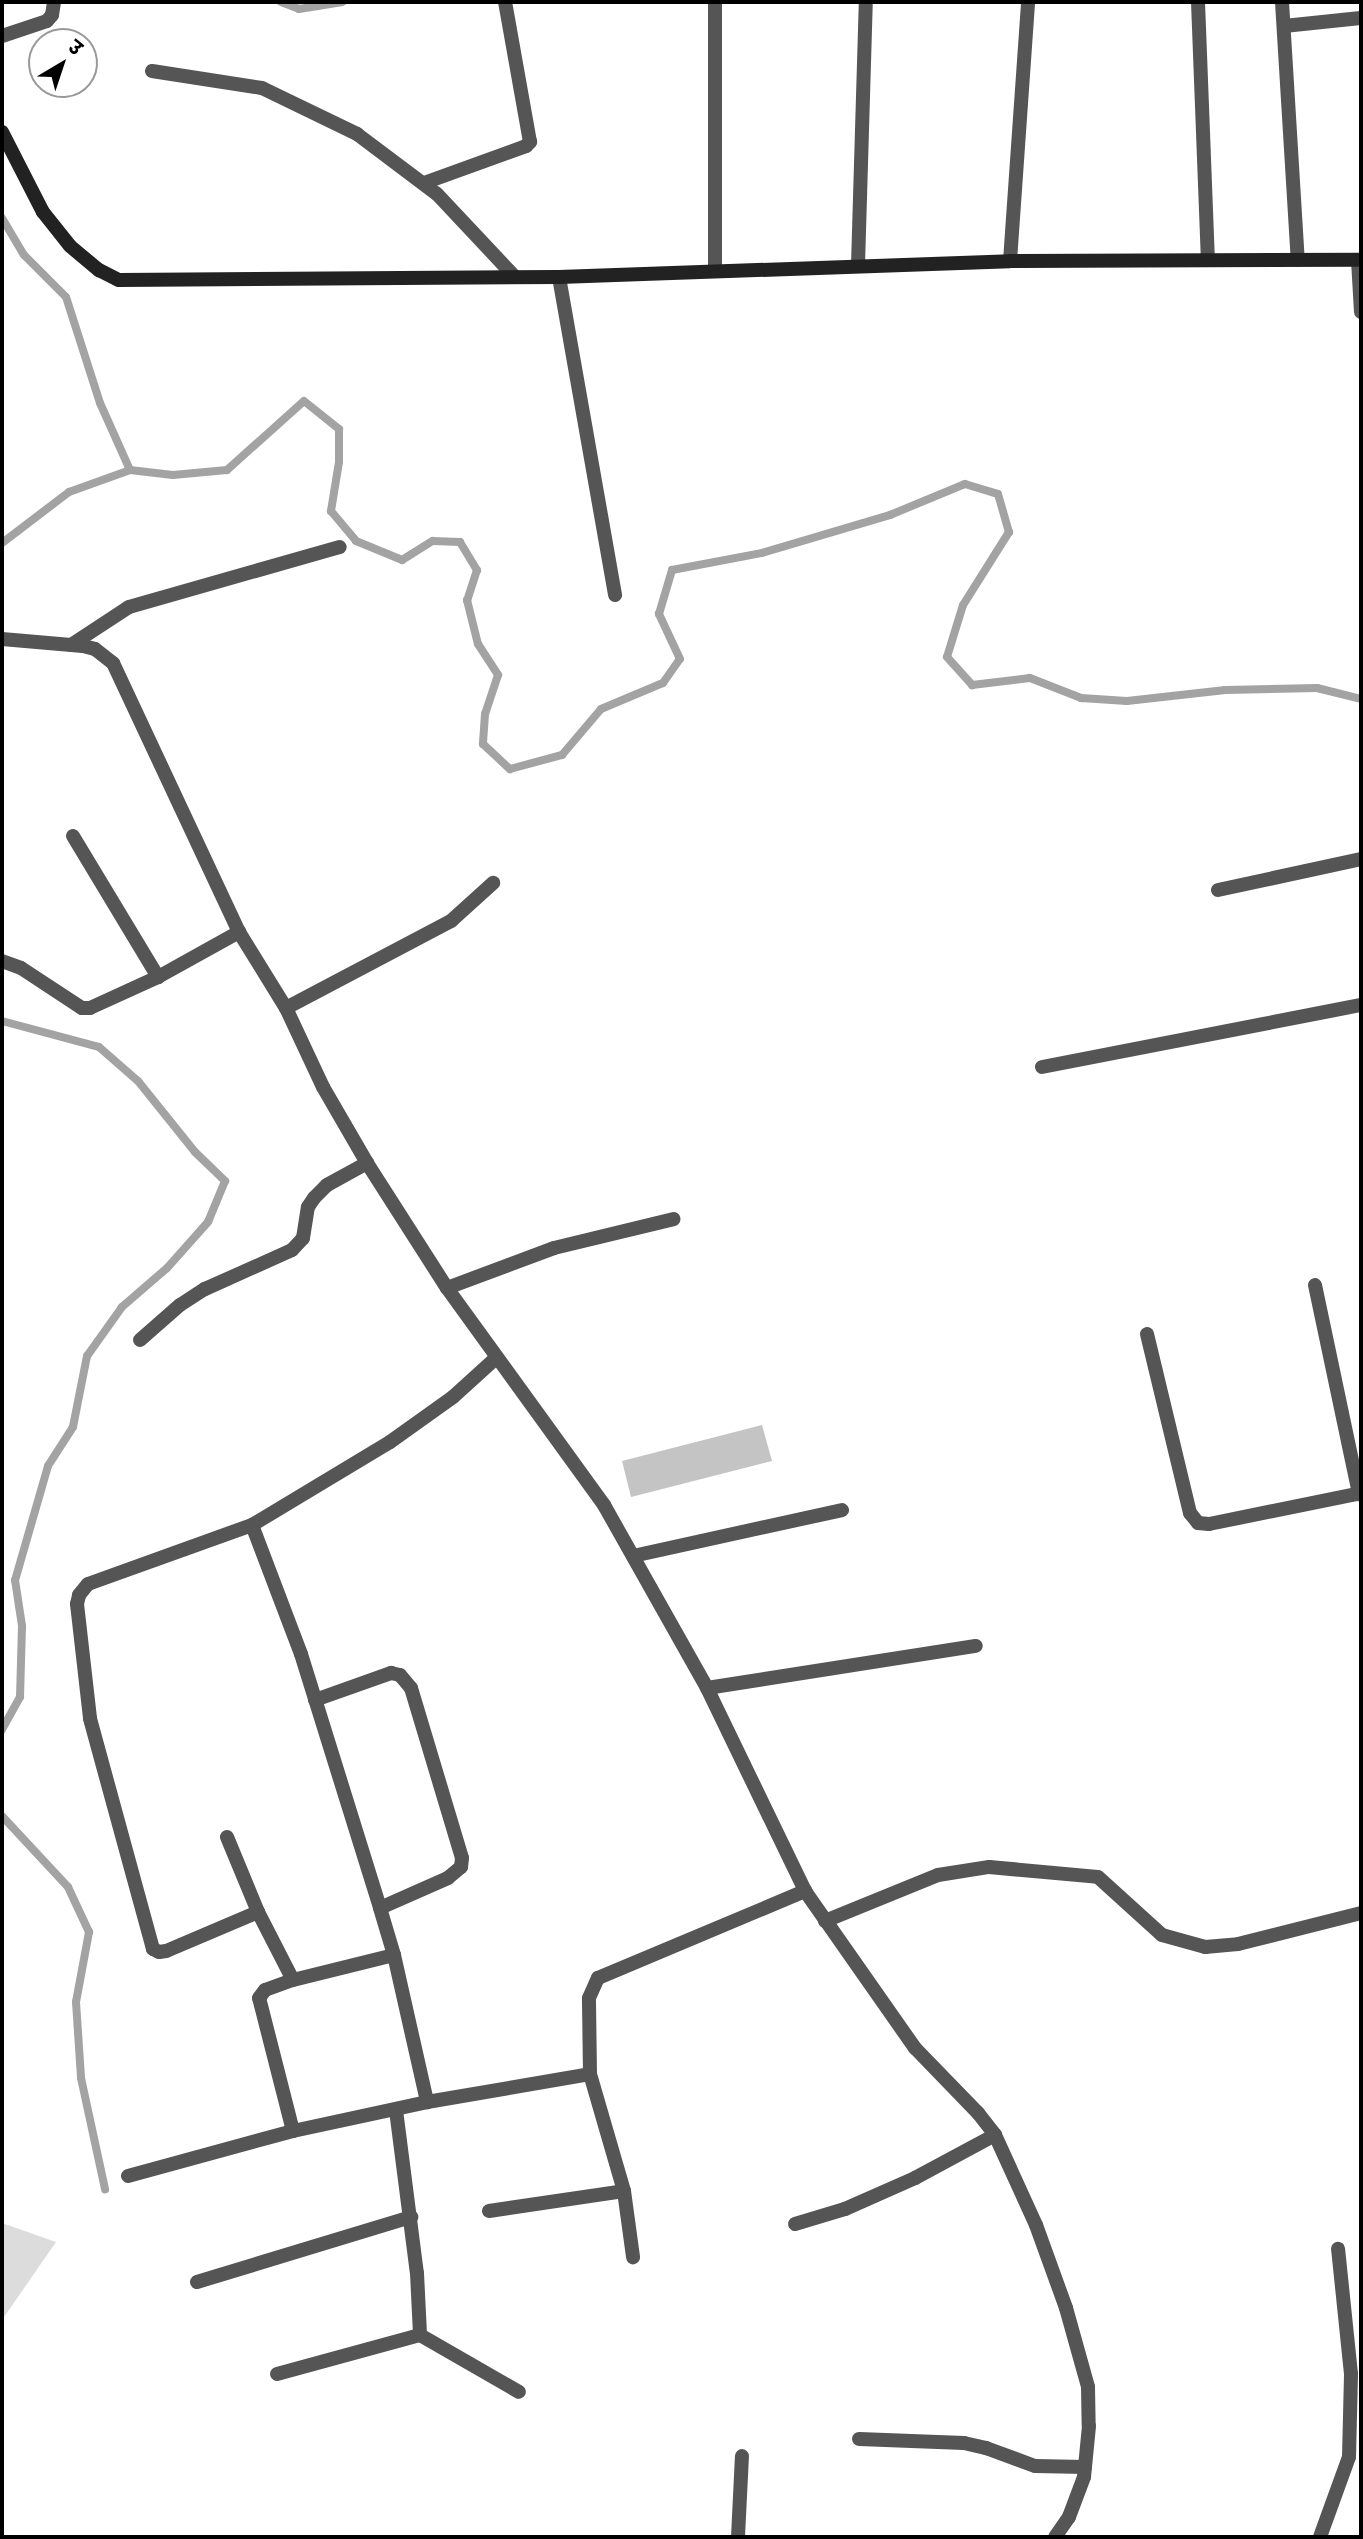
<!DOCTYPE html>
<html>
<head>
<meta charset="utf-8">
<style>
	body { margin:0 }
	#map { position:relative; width:1363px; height:2539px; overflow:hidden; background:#fff; font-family:Poppins,"Noto Sans Devanagari",sans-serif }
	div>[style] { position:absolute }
	.green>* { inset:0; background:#dcdcdc }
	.stream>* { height:8px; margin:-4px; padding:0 4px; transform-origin:4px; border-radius:4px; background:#a3a3a3 }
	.building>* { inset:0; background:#c4c4c4 }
	.minor>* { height:14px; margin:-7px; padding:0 7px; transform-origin:7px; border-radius:7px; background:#555 }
	.secondary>* { height:14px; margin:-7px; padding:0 7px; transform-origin:7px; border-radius:7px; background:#222 }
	span { translate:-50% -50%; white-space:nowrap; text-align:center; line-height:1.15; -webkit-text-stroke:5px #fff; paint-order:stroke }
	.frame { position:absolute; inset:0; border:4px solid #000; pointer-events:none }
	.north { position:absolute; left:28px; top:28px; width:70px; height:70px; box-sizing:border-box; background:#fff; border:2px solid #999; border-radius:50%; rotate:39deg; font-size:19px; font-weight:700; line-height:28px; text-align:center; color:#000 }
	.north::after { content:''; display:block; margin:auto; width:24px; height:32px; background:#000; clip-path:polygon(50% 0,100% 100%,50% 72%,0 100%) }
</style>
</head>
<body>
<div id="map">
	<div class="green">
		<i style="clip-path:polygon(2px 2223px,56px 2242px,2px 2320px)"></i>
	</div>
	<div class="stream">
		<i style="left:281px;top:2px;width:19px;rotate:21deg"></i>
		<i style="left:299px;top:9px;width:44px;rotate:-9.2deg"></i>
		<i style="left:2px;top:218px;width:43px;rotate:59.3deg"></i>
		<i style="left:24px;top:255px;width:59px;rotate:45deg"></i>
		<i style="left:66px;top:297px;width:111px;rotate:72.2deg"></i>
		<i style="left:100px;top:403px;width:73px;rotate:65.9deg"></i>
		<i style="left:2px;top:543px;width:84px;rotate:-37.3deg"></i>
		<i style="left:69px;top:492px;width:65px;rotate:-19.8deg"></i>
		<i style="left:130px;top:470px;width:43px;rotate:6.6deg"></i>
		<i style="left:173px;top:475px;width:54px;rotate:-5.3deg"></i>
		<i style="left:227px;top:470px;width:103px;rotate:-41.9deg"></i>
		<i style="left:304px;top:401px;width:45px;rotate:38.7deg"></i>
		<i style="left:339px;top:429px;width:33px;rotate:90deg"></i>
		<i style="left:339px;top:462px;width:50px;rotate:99.3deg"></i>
		<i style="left:331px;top:511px;width:39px;rotate:50deg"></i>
		<i style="left:356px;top:541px;width:50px;rotate:22.4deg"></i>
		<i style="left:402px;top:560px;width:36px;rotate:-32deg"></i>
		<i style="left:433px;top:541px;width:27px;rotate:2deg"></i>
		<i style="left:460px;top:542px;width:33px;rotate:59deg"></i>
		<i style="left:477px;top:570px;width:32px;rotate:108deg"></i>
		<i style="left:467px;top:600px;width:45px;rotate:76deg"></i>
		<i style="left:478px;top:644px;width:37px;rotate:57deg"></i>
		<i style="left:498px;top:675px;width:41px;rotate:108.4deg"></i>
		<i style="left:485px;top:714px;width:30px;rotate:94deg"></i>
		<i style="left:483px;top:744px;width:37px;rotate:43deg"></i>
		<i style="left:510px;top:769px;width:54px;rotate:-15.1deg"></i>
		<i style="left:562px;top:755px;width:60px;rotate:-49.7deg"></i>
		<i style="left:601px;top:709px;width:67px;rotate:-22.8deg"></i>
		<i style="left:663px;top:683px;width:29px;rotate:-55deg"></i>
		<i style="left:680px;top:659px;width:50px;rotate:-115deg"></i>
		<i style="left:659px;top:614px;width:46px;rotate:-73.5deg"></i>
		<i style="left:672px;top:570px;width:92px;rotate:-10.7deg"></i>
		<i style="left:762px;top:553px;width:134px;rotate:-16.5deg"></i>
		<i style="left:890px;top:515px;width:81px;rotate:-22.5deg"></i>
		<i style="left:965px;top:484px;width:34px;rotate:17deg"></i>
		<i style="left:998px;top:494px;width:40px;rotate:74deg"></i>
		<i style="left:1009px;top:532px;width:86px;rotate:122.2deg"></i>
		<i style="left:963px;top:605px;width:54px;rotate:107.1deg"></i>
		<i style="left:947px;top:657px;width:38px;rotate:48deg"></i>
		<i style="left:972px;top:685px;width:58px;rotate:-6.9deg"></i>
		<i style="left:1030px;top:678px;width:55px;rotate:21.4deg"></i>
		<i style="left:1081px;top:698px;width:46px;rotate:3.7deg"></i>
		<i style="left:1127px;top:701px;width:99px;rotate:-6.4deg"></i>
		<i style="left:1225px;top:690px;width:92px;rotate:-1.2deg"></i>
		<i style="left:1317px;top:688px;width:45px;rotate:14deg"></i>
		<i style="left:2px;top:1021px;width:100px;rotate:15deg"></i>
		<i style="left:99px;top:1047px;width:52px;rotate:41.1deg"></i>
		<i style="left:138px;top:1081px;width:91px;rotate:51.2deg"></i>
		<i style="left:195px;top:1152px;width:42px;rotate:44deg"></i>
		<i style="left:225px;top:1181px;width:44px;rotate:112.5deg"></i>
		<i style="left:208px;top:1222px;width:62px;rotate:131.7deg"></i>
		<i style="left:167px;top:1268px;width:60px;rotate:139.1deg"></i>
		<i style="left:122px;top:1307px;width:60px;rotate:125.5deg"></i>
		<i style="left:87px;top:1356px;width:72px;rotate:101.2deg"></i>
		<i style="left:73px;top:1427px;width:46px;rotate:122.7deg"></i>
		<i style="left:48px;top:1466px;width:119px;rotate:106.1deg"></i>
		<i style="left:15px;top:1580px;width:47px;rotate:81.3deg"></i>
		<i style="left:22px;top:1626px;width:71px;rotate:91.6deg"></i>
		<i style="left:20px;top:1697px;width:38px;rotate:119deg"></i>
		<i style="left:2px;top:1816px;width:97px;rotate:47.1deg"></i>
		<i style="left:68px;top:1887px;width:50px;rotate:65deg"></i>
		<i style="left:89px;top:1932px;width:71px;rotate:100.5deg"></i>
		<i style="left:76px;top:2002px;width:76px;rotate:86.2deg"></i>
		<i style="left:81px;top:2078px;width:114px;rotate:77.8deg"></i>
	</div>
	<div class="building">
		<i style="clip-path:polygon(762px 1425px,772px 1461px,631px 1497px,622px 1461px)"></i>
	</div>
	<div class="minor">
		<i style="left:1198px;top:2px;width:258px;rotate:87.8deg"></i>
		<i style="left:1282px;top:2px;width:258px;rotate:86.5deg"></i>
		<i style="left:1284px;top:26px;width:77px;rotate:-5.9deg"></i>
		<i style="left:2px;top:36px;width:47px;rotate:-18.4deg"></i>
		<i style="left:47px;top:21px;width:8px;rotate:-50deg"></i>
		<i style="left:52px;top:15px;width:13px;rotate:-81deg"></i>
		<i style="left:152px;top:71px;width:111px;rotate:8.8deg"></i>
		<i style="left:262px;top:88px;width:106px;rotate:25.8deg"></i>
		<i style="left:357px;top:134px;width:100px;rotate:36.9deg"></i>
		<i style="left:437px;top:194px;width:114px;rotate:46.8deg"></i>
		<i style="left:424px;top:183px;width:109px;rotate:-19.9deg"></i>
		<i style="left:526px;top:146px;width:6px;rotate:-45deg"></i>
		<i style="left:530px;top:142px;width:142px;rotate:-100.1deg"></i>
		<i style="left:1358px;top:260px;width:52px;rotate:86.7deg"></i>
		<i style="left:1010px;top:261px;width:260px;rotate:-86deg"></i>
		<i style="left:858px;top:265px;width:263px;rotate:-88.3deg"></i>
		<i style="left:715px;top:271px;width:269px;rotate:-90deg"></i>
		<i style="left:559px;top:277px;width:323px;rotate:80deg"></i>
		<i style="left:2px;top:639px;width:81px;rotate:4.9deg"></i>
		<i style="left:83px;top:646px;width:12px;rotate:14deg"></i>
		<i style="left:95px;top:649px;width:23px;rotate:38deg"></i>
		<i style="left:113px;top:663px;width:297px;rotate:64.9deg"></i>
		<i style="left:239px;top:932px;width:89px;rotate:58.3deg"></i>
		<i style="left:286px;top:1008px;width:87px;rotate:64.9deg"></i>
		<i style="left:323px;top:1087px;width:88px;rotate:59.9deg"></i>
		<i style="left:367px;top:1163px;width:148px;rotate:57.4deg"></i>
		<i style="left:447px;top:1288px;width:268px;rotate:54.1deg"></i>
		<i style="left:604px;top:1505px;width:210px;rotate:60.6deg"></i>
		<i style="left:707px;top:1688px;width:225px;rotate:64.2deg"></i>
		<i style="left:805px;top:1891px;width:192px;rotate:55deg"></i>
		<i style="left:915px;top:2048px;width:91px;rotate:45.9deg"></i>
		<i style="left:978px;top:2113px;width:28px;rotate:52deg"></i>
		<i style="left:995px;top:2135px;width:99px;rotate:65.5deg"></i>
		<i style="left:1036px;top:2225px;width:88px;rotate:70.1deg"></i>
		<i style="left:1066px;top:2308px;width:82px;rotate:74.4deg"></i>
		<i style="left:1088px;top:2387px;width:39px;rotate:89deg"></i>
		<i style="left:1089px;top:2426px;width:51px;rotate:95.6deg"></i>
		<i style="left:1084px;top:2477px;width:43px;rotate:110.6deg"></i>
		<i style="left:1069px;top:2517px;width:24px;rotate:125deg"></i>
		<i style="left:71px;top:645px;width:69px;rotate:-33.2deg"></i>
		<i style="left:129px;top:607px;width:219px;rotate:-15.9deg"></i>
		<i style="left:73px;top:836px;width:165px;rotate:58.9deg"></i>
		<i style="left:1218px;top:890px;width:146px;rotate:-12.2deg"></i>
		<i style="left:2px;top:961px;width:20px;rotate:20deg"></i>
		<i style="left:21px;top:968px;width:73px;rotate:33.3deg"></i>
		<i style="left:82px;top:1008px;width:8px"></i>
		<i style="left:90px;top:1008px;width:75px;rotate:-24.5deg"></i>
		<i style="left:158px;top:977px;width:93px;rotate:-29.1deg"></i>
		<i style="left:286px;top:1008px;width:187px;rotate:-27.8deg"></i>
		<i style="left:451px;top:921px;width:57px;rotate:-42.1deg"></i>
		<i style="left:1042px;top:1067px;width:325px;rotate:-11deg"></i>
		<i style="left:1315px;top:1285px;width:214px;rotate:78.1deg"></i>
		<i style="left:447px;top:1288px;width:114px;rotate:-20.5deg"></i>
		<i style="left:554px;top:1248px;width:123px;rotate:-13.6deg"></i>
		<i style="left:1147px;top:1334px;width:184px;rotate:76.5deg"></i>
		<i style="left:1190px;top:1513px;width:13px;rotate:51deg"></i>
		<i style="left:1198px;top:1523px;width:11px;rotate:5deg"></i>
		<i style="left:1209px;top:1524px;width:155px;rotate:-11.5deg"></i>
		<i style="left:140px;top:1340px;width:53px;rotate:-41.2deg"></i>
		<i style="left:180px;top:1305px;width:30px;rotate:-33deg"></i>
		<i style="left:205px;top:1289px;width:95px;rotate:-24.1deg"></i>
		<i style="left:292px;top:1250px;width:16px;rotate:-47deg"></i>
		<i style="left:303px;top:1238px;width:31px;rotate:-81deg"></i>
		<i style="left:308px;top:1207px;width:11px;rotate:-56deg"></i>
		<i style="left:314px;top:1198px;width:18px;rotate:-45deg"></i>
		<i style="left:327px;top:1185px;width:46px;rotate:-28.8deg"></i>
		<i style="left:252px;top:1525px;width:138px;rotate:69.2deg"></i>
		<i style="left:301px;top:1654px;width:266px;rotate:72.7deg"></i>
		<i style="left:380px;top:1908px;width:49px;rotate:73.4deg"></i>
		<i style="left:394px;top:1955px;width:151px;rotate:77.3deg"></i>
		<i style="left:427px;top:2102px;width:165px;rotate:-9.7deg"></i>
		<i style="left:590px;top:2074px;width:76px;rotate:-90.8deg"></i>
		<i style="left:589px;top:1998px;width:22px;rotate:-66deg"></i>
		<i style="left:598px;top:1978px;width:225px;rotate:-22.8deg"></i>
		<i style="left:633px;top:1556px;width:214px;rotate:-12.4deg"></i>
		<i style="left:707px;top:1688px;width:272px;rotate:-8.9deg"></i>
		<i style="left:315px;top:1700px;width:81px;rotate:-19.6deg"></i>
		<i style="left:391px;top:1673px;width:9px;rotate:13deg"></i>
		<i style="left:400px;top:1675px;width:17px;rotate:50deg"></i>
		<i style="left:411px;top:1688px;width:177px;rotate:73.3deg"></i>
		<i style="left:462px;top:1858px;width:9px;rotate:96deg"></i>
		<i style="left:461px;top:1867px;width:17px;rotate:140deg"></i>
		<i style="left:448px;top:1878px;width:74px;rotate:156.2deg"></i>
		<i style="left:227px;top:1837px;width:81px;rotate:67.5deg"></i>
		<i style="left:258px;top:1912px;width:76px;rotate:62.8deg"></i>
		<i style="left:258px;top:1912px;width:100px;rotate:157deg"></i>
		<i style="left:166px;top:1951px;width:7px;rotate:172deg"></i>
		<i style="left:159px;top:1952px;width:7px;rotate:-153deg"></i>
		<i style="left:153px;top:1949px;width:239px;rotate:-105.3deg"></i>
		<i style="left:90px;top:1718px;width:115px;rotate:-96.5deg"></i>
		<i style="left:77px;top:1604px;width:9px;rotate:-77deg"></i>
		<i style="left:79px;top:1595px;width:14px;rotate:-51deg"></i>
		<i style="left:88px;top:1584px;width:174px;rotate:-19.8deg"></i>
		<i style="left:252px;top:1525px;width:161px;rotate:-31deg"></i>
		<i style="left:390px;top:1442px;width:77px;rotate:-35.5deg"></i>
		<i style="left:453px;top:1397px;width:58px;rotate:-42.2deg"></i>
		<i style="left:825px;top:1921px;width:122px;rotate:-22.2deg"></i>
		<i style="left:938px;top:1875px;width:52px;rotate:-8.9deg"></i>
		<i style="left:989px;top:1867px;width:109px;rotate:5.2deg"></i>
		<i style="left:1098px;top:1877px;width:86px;rotate:42.2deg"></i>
		<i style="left:1162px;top:1935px;width:45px;rotate:15.6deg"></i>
		<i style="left:1205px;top:1947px;width:33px;rotate:-5deg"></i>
		<i style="left:1238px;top:1944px;width:127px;rotate:-14.1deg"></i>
		<i style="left:396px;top:2110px;width:164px;rotate:82.7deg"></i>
		<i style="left:417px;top:2273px;width:62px;rotate:87.2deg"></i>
		<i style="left:420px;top:2335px;width:114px;rotate:29.9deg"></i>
		<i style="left:293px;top:2131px;width:137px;rotate:-104.3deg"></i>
		<i style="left:259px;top:1998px;width:10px;rotate:-53deg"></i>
		<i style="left:265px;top:1990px;width:30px;rotate:-20deg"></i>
		<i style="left:293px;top:1980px;width:104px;rotate:-13.9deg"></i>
		<i style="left:128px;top:2176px;width:171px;rotate:-15.3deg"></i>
		<i style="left:293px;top:2131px;width:137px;rotate:-12.2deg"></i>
		<i style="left:624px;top:2191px;width:67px;rotate:82.2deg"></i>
		<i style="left:489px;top:2211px;width:136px;rotate:-8.4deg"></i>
		<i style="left:624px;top:2191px;width:122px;rotate:-106.2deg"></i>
		<i style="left:795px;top:2224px;width:52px;rotate:-16.7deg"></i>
		<i style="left:845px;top:2209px;width:77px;rotate:-23.9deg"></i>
		<i style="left:915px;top:2178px;width:91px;rotate:-28.3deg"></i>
		<i style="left:197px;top:2282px;width:224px;rotate:-16.9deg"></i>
		<i style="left:277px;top:2374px;width:148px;rotate:-15.3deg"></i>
		<i style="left:859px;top:2439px;width:105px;rotate:2.2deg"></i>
		<i style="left:964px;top:2443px;width:23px;rotate:13deg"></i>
		<i style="left:986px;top:2448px;width:52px;rotate:20.2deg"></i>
		<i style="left:1035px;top:2466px;width:50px;rotate:1.1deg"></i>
		<i style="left:738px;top:2537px;width:81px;rotate:-87.2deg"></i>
		<i style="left:1320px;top:2537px;width:85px;rotate:-70.1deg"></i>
		<i style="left:1349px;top:2457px;width:83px;rotate:-88.6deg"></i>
		<i style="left:1351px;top:2374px;width:126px;rotate:-95.9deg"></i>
	</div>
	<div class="secondary">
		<i style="left:2px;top:132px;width:90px;rotate:62.9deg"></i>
		<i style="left:43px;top:212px;width:43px;rotate:51.5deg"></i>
		<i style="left:70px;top:246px;width:38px;rotate:40deg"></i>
		<i style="left:99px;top:270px;width:22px;rotate:27deg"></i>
		<i style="left:119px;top:280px;width:440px;rotate:-0.4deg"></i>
		<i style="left:559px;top:277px;width:451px;rotate:-2deg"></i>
		<i style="left:1010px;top:261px;width:351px;rotate:-0.2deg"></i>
	</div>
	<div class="frame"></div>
	<div class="north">उ</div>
</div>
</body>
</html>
